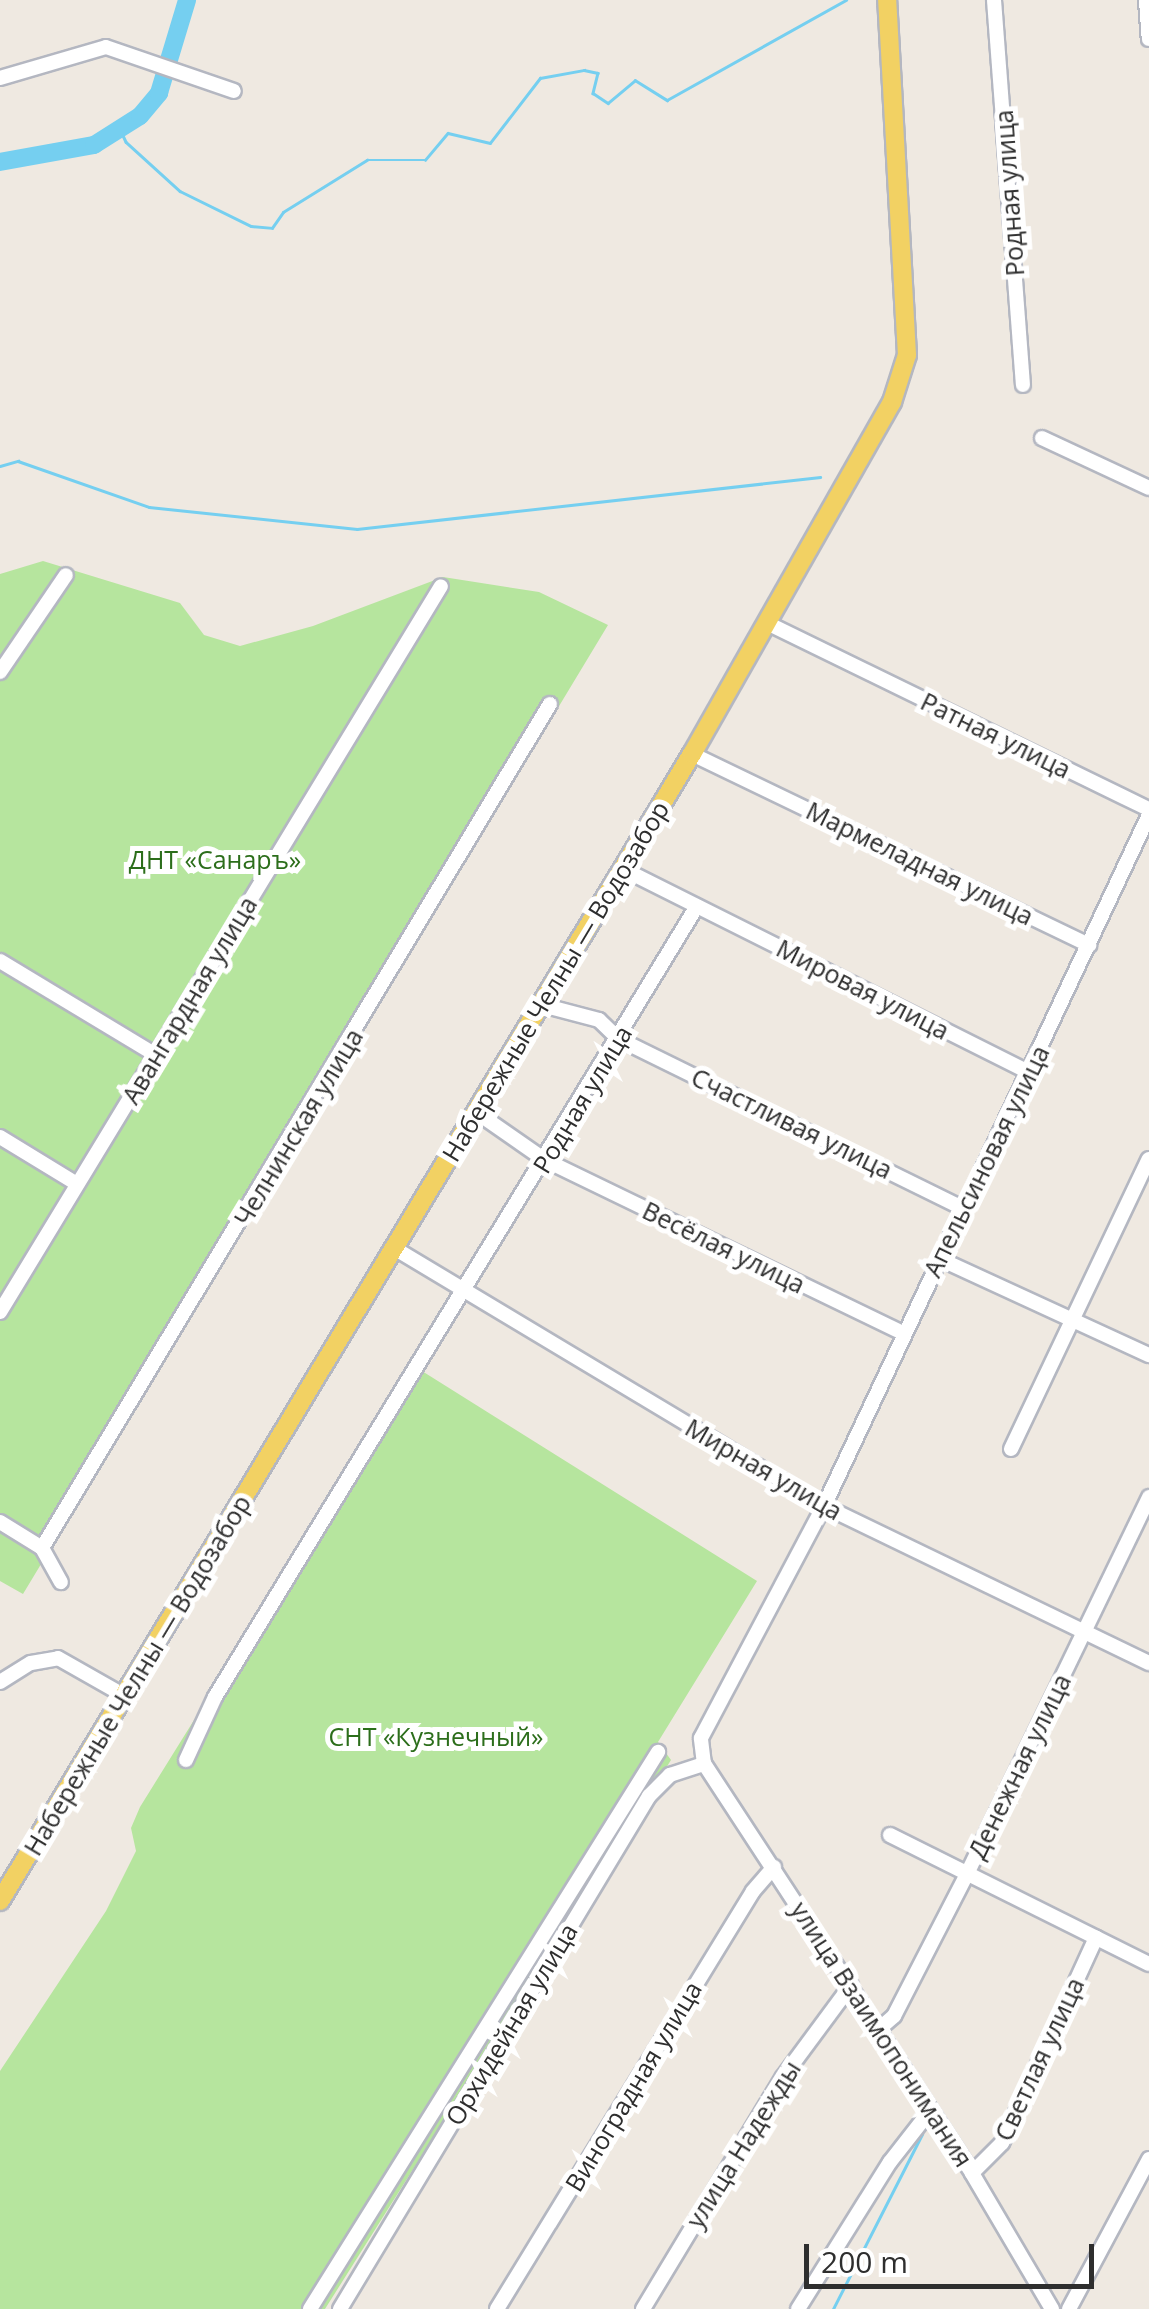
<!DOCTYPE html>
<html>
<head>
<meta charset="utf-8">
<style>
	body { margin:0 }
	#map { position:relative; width:1149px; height:2309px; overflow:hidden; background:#efe9e1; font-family:"Open Sans",sans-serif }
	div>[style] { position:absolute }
	.green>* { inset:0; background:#b6e59e }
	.stream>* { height:2.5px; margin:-1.25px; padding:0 1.25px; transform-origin:1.25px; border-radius:1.25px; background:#75cff0 }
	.river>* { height:18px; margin:-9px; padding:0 9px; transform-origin:9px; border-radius:9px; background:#75cff0 }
	.roads { filter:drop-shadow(2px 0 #b4b7c1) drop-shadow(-2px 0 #b4b7c1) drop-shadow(0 2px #b4b7c1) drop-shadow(0 -2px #b4b7c1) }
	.minor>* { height:14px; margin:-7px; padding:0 7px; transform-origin:7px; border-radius:7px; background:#fff }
	.major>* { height:18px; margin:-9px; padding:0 9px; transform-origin:9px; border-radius:9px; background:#f2d163 }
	span { translate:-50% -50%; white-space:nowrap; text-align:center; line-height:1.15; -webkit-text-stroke:10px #fff; paint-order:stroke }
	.street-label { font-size:25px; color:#2e2e2e }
	.park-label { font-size:25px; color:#2c6e1b }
	.scale { position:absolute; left:804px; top:2244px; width:290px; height:45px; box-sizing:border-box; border:5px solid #2e2e2e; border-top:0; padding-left:12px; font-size:30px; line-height:35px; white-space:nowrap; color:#2e2e2e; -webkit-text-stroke:8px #fff; paint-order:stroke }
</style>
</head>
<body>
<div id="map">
	<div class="green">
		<i style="clip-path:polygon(43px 561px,180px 603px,204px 635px,240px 646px,313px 626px,443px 577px,539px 592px,608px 625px,23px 1594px,0 1581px,0 574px)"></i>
		<i style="clip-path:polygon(414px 1366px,757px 1581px,658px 1742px,671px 1760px,325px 2309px,0 2309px,0 2071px,106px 1911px,136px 1851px,131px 1828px,140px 1807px)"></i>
	</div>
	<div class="stream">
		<i style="left:120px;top:129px;width:14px;rotate:65deg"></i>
		<i style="left:126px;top:142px;width:73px;rotate:42.2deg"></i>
		<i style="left:180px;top:191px;width:79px;rotate:26.2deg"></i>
		<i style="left:251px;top:226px;width:21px;rotate:5deg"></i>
		<i style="left:272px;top:228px;width:19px;rotate:-55deg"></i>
		<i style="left:283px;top:212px;width:99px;rotate:-31.8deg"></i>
		<i style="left:367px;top:160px;width:58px"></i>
		<i style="left:425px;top:160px;width:35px;rotate:-50deg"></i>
		<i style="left:448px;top:133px;width:43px;rotate:13.4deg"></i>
		<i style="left:490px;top:143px;width:82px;rotate:-52.4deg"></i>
		<i style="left:540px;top:78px;width:45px;rotate:-10.3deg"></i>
		<i style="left:584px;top:70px;width:14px;rotate:12deg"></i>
		<i style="left:598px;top:73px;width:21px;rotate:104deg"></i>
		<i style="left:593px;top:93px;width:18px;rotate:34deg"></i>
		<i style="left:608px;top:103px;width:35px;rotate:-40deg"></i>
		<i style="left:635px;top:80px;width:38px;rotate:32deg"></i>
		<i style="left:667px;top:100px;width:205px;rotate:-29.2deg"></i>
		<i style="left:0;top:466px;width:19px;rotate:-16deg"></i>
		<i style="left:18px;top:461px;width:139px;rotate:19.3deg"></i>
		<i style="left:149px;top:507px;width:209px;rotate:6deg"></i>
		<i style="left:357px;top:529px;width:466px;rotate:-6.4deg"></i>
		<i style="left:833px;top:2309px;width:196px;rotate:-63deg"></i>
	</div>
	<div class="river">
		<i style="left:0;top:162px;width:96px;rotate:-10.3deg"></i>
		<i style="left:94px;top:145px;width:54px;rotate:-32.2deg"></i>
		<i style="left:140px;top:116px;width:30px;rotate:-50deg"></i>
		<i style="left:159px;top:93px;width:97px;rotate:-73.2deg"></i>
	</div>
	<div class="roads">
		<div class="minor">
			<i style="left:994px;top:0;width:386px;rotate:85.7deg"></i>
			<i style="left:1146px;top:0;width:39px;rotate:86deg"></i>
			<i style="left:0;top:78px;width:110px;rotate:-16.3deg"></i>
			<i style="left:106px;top:47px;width:135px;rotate:19deg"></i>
			<i style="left:1042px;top:438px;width:118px;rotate:25deg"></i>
			<i style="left:767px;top:623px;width:425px;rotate:26deg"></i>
			<i style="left:0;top:672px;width:117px;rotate:-55.8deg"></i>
			<i style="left:692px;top:754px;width:441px;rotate:25.7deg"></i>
			<i style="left:623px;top:869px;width:454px;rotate:26.6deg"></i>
			<i style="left:0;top:961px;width:182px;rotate:31.1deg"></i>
			<i style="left:542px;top:1005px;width:59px;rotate:14.7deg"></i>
			<i style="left:599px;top:1020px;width:28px;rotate:44deg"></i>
			<i style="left:619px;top:1039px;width:383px;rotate:26.2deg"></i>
			<i style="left:476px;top:1112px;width:84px;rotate:34.8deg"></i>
			<i style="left:545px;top:1160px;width:398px;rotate:25.8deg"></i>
			<i style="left:0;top:1137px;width:90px;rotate:31.4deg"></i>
			<i style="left:394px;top:1248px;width:501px;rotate:30.96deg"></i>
			<i style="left:824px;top:1506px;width:361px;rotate:25.8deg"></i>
			<i style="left:940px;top:1259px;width:230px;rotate:24.7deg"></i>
			<i style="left:0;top:1312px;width:849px;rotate:-58.72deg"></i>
			<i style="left:1011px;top:1449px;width:321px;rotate:-64.6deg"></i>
			<i style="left:0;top:1522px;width:49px;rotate:31.8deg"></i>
			<i style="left:42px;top:1548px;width:39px;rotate:61deg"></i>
			<i style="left:42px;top:1548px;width:985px;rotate:-58.96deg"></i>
			<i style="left:0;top:1682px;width:36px;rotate:-32deg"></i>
			<i style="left:31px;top:1663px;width:27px;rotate:-10deg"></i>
			<i style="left:58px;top:1658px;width:77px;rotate:29.6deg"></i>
			<i style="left:186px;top:1760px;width:69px;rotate:-65.3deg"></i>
			<i style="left:215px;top:1697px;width:926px;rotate:-58.64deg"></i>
			<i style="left:890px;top:1835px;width:289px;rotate:26.5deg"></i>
			<i style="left:879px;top:2029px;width:20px;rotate:-41deg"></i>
			<i style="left:894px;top:2016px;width:157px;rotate:-62.8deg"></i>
			<i style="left:966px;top:1876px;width:421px;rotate:-64.2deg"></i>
			<i style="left:972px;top:2173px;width:42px;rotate:-45deg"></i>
			<i style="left:1002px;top:2143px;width:226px;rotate:-65.4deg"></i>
			<i style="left:310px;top:2309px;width:657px;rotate:-58deg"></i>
			<i style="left:340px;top:2309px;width:599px;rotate:-58.94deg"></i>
			<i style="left:649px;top:1796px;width:30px;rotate:-45deg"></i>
			<i style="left:670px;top:1775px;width:36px;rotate:-18deg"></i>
			<i style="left:497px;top:2309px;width:490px;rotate:-58.5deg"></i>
			<i style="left:753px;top:1891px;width:32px;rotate:-49deg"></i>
			<i style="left:643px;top:2309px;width:271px;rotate:-58.9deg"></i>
			<i style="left:783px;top:2077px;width:114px;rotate:-53.5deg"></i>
			<i style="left:798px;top:2309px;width:173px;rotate:-58deg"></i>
			<i style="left:890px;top:2162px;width:63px;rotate:-52deg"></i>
			<i style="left:1052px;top:2309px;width:158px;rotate:-120.5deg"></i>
			<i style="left:972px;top:2173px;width:489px;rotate:-123.2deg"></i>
			<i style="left:704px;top:1764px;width:26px;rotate:-97deg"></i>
			<i style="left:701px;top:1738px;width:263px;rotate:-62.1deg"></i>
			<i style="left:824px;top:1506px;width:764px;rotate:-64.81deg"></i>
			<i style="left:1069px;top:2309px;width:170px;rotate:-61.9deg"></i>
		</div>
		<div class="major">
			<i style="left:0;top:1901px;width:1340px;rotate:-58.9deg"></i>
			<i style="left:692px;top:754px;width:405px;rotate:-60.4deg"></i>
			<i style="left:892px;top:402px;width:49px;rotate:-72.3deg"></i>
			<i style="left:907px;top:355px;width:356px;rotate:-93.2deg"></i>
		</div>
	</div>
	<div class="street-label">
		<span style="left:1009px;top:193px;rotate:-94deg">Родная улица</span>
		<span style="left:996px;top:735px;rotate:26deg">Ратная улица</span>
		<span style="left:920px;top:863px;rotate:26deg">Мармеладная улица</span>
		<span style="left:555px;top:981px;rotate:-59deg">Набережные Челны — Водозабор</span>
		<span style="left:863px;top:989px;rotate:27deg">Мировая улица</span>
		<span style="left:189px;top:1000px;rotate:-59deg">Авангардная улица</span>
		<span style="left:582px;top:1099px;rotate:-59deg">Родная улица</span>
		<span style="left:792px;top:1123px;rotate:26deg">Счастливая улица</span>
		<span style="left:298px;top:1127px;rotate:-59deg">Челнинская улица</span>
		<span style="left:986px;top:1161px;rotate:-64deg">Апельсиновая улица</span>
		<span style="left:724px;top:1247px;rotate:26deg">Весёлая улица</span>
		<span style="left:764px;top:1469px;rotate:30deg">Мирная улица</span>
		<span style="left:137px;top:1675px;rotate:-59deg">Набережные Челны — Водозабор</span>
		<span style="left:1019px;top:1766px;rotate:-64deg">Денежная улица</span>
		<span style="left:511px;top:2024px;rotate:-59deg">Орхидейная улица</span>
		<span style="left:882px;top:2034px;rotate:57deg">улица Взаимопонимания</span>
		<span style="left:1039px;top:2059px;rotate:-65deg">Светлая улица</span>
		<span style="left:633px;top:2086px;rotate:-59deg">Виноградная улица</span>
		<span style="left:743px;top:2144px;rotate:-58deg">улица Надежды</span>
	</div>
	<div class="park-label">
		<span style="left:215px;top:859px">ДНТ «Санаръ»</span>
		<span style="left:436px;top:1736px">СНТ «Кузнечный»</span>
	</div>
	<div class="scale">200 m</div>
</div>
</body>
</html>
